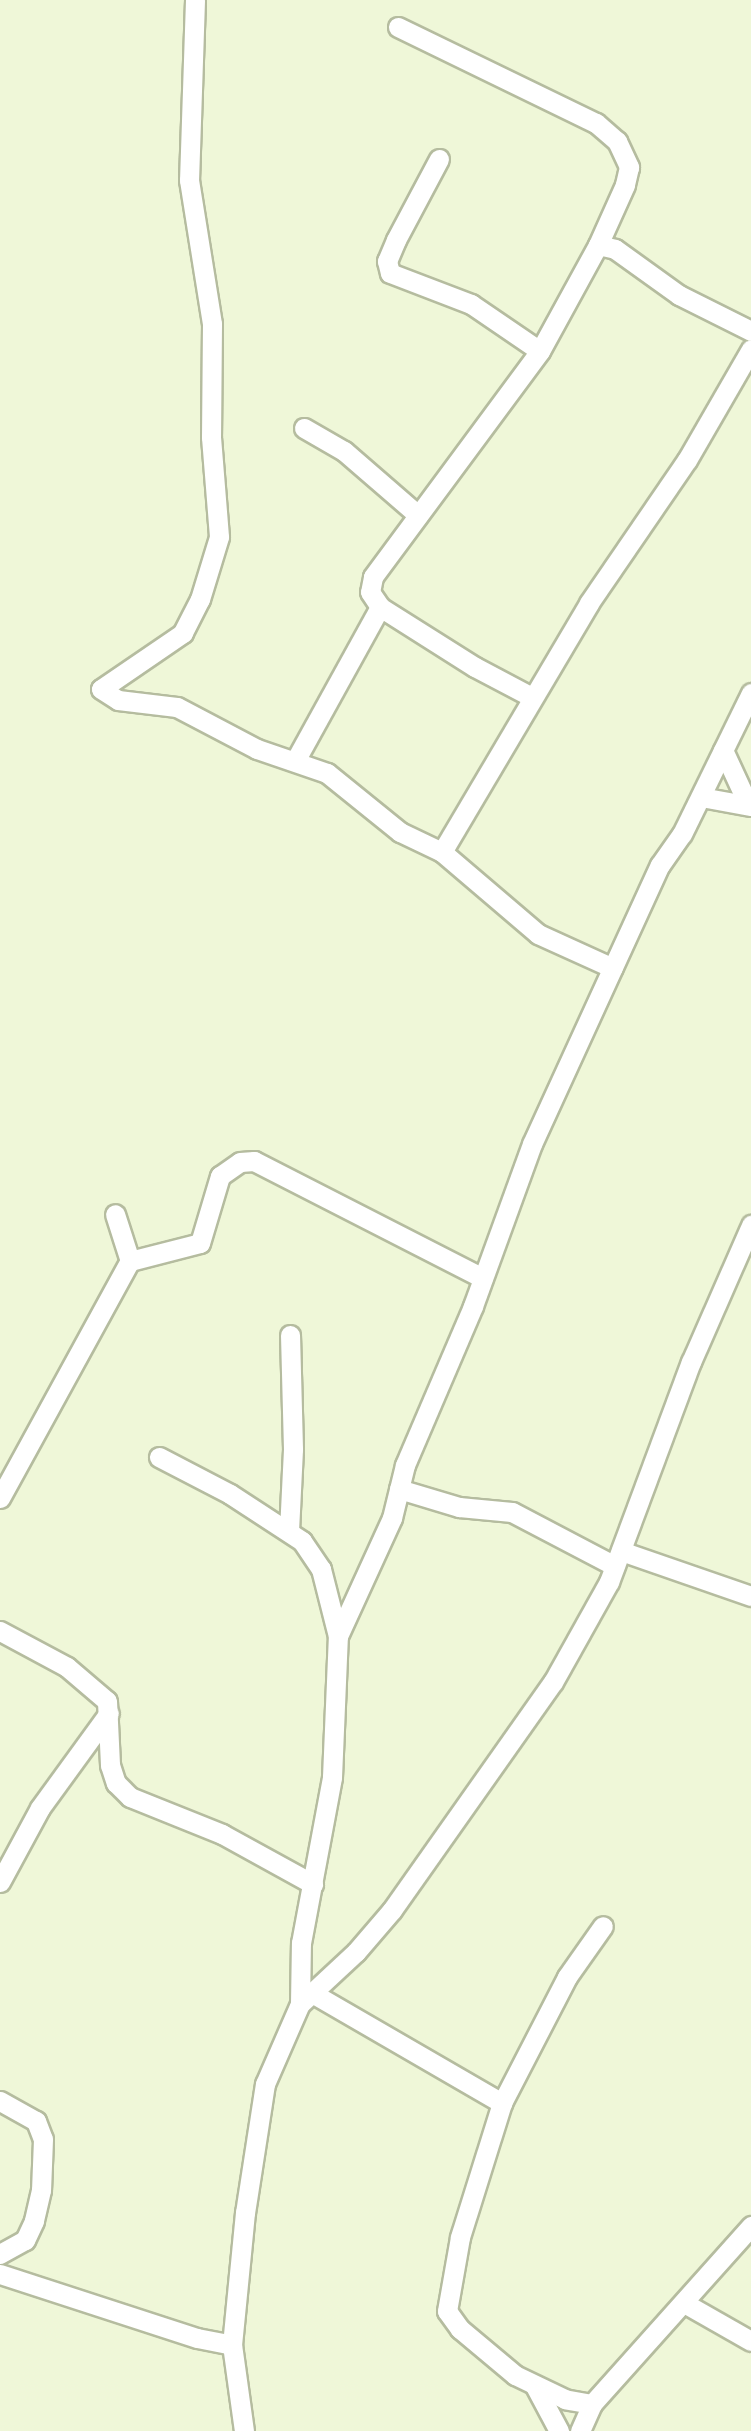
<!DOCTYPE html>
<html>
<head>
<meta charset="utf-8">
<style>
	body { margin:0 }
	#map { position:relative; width:751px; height:2431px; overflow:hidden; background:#eff7d8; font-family:Quicksand,sans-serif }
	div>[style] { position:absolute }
	.roads { filter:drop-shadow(2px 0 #b5bc9f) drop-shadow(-2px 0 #b5bc9f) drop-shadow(0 2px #b5bc9f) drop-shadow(0 -2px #b5bc9f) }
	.minor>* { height:19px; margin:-9.5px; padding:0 9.5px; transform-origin:9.5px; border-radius:9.5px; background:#fff }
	span { translate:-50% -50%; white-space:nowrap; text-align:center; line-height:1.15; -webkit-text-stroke:6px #fff; paint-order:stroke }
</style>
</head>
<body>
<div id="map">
	<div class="roads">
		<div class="minor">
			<i style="left:195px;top:0;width:180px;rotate:91.9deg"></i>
			<i style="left:189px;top:180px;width:146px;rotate:80.9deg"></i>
			<i style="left:212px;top:324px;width:113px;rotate:90.5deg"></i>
			<i style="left:211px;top:437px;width:100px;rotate:85.4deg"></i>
			<i style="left:219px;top:537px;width:65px;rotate:107deg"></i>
			<i style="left:200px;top:599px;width:38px;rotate:117deg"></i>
			<i style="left:183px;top:633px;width:99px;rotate:145.7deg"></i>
			<i style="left:101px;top:689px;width:20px;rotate:33deg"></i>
			<i style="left:118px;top:700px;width:59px;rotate:6.8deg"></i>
			<i style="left:177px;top:707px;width:90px;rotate:27.7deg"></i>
			<i style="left:257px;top:749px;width:74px;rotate:18.9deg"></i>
			<i style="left:327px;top:773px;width:94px;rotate:38.9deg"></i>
			<i style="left:400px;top:832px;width:47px;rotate:25.5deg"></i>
			<i style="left:442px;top:852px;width:126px;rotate:40.5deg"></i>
			<i style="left:538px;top:934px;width:82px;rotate:24.4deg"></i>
			<i style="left:398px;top:27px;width:220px;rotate:25.9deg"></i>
			<i style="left:596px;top:123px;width:28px;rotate:41deg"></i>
			<i style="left:617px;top:141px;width:29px;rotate:65deg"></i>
			<i style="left:629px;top:167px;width:18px;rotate:103deg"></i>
			<i style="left:625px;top:185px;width:66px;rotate:114.2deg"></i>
			<i style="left:598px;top:245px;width:121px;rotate:118.7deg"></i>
			<i style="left:540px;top:351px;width:281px;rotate:126.5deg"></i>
			<i style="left:373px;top:577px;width:15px;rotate:101deg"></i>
			<i style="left:370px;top:592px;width:18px;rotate:56deg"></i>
			<i style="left:380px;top:607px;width:112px;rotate:32.3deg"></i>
			<i style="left:475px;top:667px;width:64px;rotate:27.8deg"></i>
			<i style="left:439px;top:159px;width:92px;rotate:118deg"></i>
			<i style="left:396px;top:240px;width:23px;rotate:113deg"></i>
			<i style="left:387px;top:261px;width:12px;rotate:76deg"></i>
			<i style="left:390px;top:273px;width:87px;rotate:20.9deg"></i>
			<i style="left:471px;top:304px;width:83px;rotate:34.3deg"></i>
			<i style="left:598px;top:245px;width:17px;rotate:13deg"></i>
			<i style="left:615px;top:249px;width:79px;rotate:35.7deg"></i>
			<i style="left:679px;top:295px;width:80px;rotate:26.6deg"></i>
			<i style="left:304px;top:428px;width:46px;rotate:29.9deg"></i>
			<i style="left:344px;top:451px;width:98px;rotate:40.9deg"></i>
			<i style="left:723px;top:750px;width:60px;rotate:65.2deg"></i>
			<i style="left:295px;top:761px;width:176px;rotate:-61.1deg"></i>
			<i style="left:701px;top:797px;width:51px;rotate:10.2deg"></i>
			<i style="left:442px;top:852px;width:289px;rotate:-59.4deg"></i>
			<i style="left:589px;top:603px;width:173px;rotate:-55.6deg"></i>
			<i style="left:687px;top:460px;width:128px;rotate:-60deg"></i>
			<i style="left:130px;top:1261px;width:72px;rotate:-14.4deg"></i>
			<i style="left:200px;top:1243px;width:70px;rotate:-73.4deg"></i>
			<i style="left:220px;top:1176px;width:24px;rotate:-35deg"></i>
			<i style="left:240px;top:1162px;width:14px;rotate:-4deg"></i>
			<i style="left:254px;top:1161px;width:257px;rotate:27.1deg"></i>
			<i style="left:159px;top:1457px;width:80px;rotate:27.5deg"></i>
			<i style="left:230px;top:1494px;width:86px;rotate:33.1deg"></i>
			<i style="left:302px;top:1541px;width:34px;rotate:56deg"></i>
			<i style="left:321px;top:1569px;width:69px;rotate:75.8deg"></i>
			<i style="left:399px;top:1489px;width:63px;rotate:16.7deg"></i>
			<i style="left:459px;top:1507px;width:53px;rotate:5.4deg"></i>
			<i style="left:512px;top:1512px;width:116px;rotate:27.7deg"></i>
			<i style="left:0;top:1498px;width:270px;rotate:-61.3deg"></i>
			<i style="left:130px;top:1261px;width:49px;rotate:-107.7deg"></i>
			<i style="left:289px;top:1531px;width:82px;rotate:-87.2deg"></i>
			<i style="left:293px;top:1449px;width:114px;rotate:-91.5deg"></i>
			<i style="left:621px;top:1551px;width:138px;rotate:19.1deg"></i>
			<i style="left:0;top:1631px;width:76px;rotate:28.2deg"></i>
			<i style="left:67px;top:1667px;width:52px;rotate:40.4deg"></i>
			<i style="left:107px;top:1701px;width:64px;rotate:87.3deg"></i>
			<i style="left:110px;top:1765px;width:19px;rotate:72deg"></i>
			<i style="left:116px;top:1783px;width:20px;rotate:45deg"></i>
			<i style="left:130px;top:1797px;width:99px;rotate:21.9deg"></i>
			<i style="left:222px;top:1834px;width:104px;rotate:28.8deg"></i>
			<i style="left:0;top:1882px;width:84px;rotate:-61.6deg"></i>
			<i style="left:40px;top:1808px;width:117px;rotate:-54deg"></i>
			<i style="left:312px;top:1993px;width:220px;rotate:30.1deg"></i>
			<i style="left:300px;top:2004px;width:76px;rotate:-42.9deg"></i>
			<i style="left:356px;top:1952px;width:55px;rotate:-49.4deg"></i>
			<i style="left:392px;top:1910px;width:279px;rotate:-54.8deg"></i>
			<i style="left:553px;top:1682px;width:115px;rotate:-60.8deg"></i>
			<i style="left:609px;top:1582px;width:235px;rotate:-69.6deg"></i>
			<i style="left:691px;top:1362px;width:150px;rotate:-66.3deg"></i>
			<i style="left:0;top:2101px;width:41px;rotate:29.1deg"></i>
			<i style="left:36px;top:2121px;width:19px;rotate:69deg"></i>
			<i style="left:43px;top:2139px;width:51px;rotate:92.2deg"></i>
			<i style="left:41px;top:2190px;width:32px;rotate:103deg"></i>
			<i style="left:34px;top:2221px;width:21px;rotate:115deg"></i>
			<i style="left:25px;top:2240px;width:29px;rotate:151deg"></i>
			<i style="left:0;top:2274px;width:207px;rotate:18deg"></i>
			<i style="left:197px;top:2338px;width:36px;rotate:11deg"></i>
			<i style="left:684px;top:2303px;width:77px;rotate:29.6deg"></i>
			<i style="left:535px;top:2386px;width:51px;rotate:61.9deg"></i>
			<i style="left:592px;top:2404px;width:27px;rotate:-170deg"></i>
			<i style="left:565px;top:2399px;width:55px;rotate:-154.4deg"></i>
			<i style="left:515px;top:2375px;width:72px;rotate:-140.1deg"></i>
			<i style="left:460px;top:2329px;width:22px;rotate:-126deg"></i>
			<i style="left:447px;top:2311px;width:75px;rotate:-80deg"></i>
			<i style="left:460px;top:2237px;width:140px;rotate:-72.6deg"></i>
			<i style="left:502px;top:2103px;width:142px;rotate:-62.7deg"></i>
			<i style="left:567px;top:1977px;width:62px;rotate:-54.8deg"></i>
			<i style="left:244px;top:2431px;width:87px;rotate:-97.9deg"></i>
			<i style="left:232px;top:2345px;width:133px;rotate:-84.4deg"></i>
			<i style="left:245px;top:2213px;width:131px;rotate:-81.2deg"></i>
			<i style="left:265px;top:2084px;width:87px;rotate:-66.4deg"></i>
			<i style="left:300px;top:2004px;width:61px;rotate:-89.1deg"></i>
			<i style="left:301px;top:1943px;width:169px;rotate:-79.4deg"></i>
			<i style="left:332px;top:1777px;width:141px;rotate:-87.6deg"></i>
			<i style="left:338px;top:1636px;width:130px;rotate:-65.4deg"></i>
			<i style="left:392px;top:1518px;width:55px;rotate:-76.2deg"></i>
			<i style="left:405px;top:1465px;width:173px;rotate:-66.8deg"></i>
			<i style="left:473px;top:1306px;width:172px;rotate:-70deg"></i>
			<i style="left:532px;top:1144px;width:307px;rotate:-65.4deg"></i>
			<i style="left:660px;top:865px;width:38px;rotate:-55deg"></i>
			<i style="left:682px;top:834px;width:157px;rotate:-63.9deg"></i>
			<i style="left:580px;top:2431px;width:30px;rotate:-66deg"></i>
			<i style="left:592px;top:2404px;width:239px;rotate:-48.2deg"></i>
		</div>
	</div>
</div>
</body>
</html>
